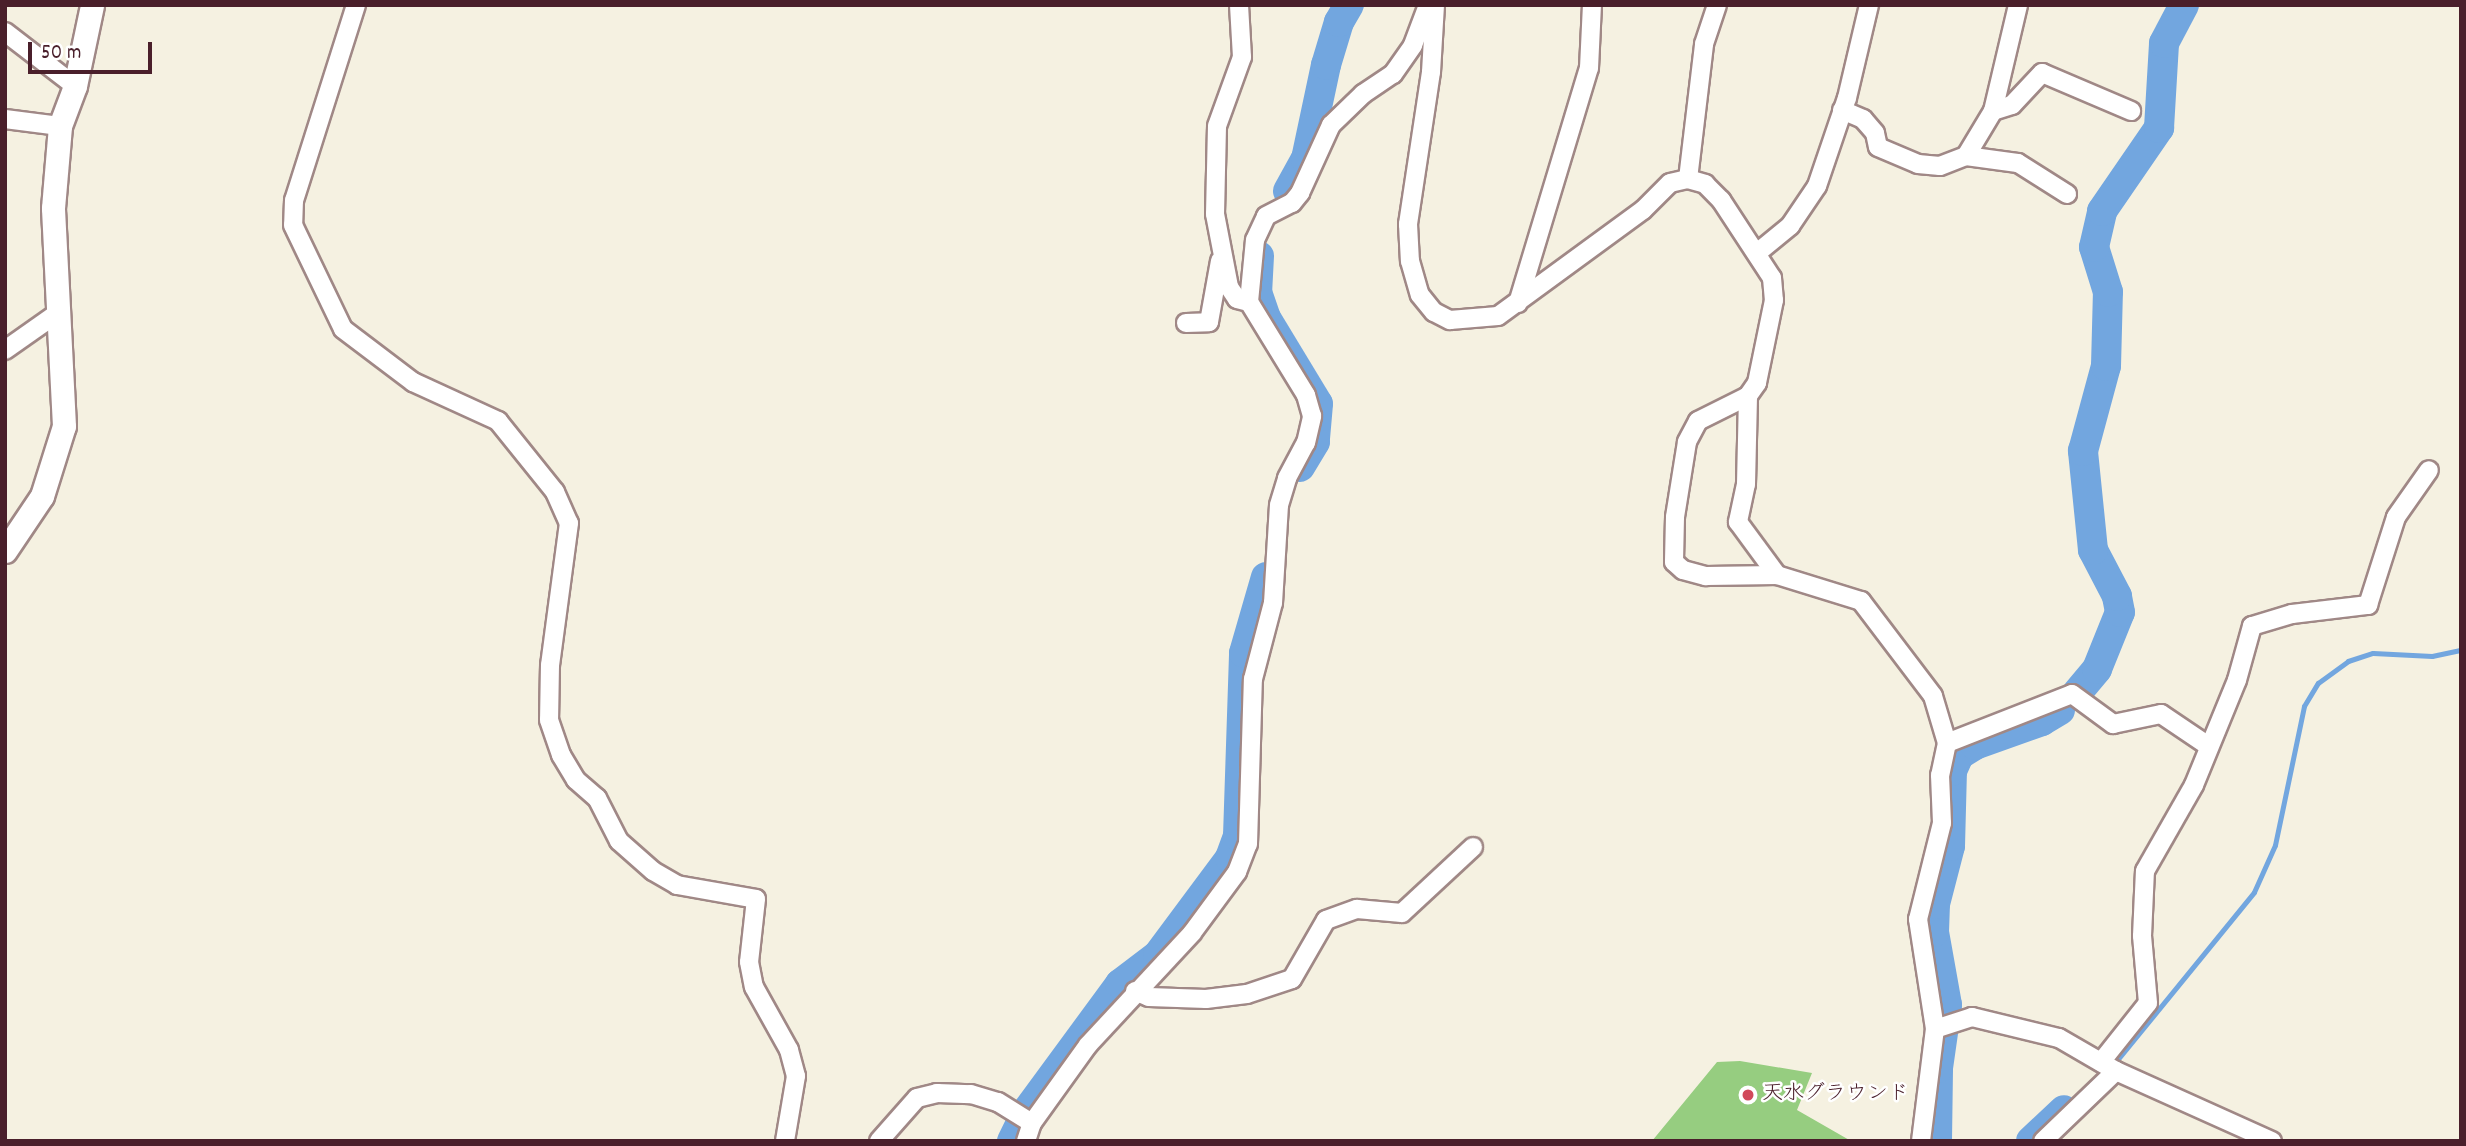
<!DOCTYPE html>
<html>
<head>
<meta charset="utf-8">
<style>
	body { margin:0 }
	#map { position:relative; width:2466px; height:1146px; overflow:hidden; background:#f5f1e1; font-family:Dekko,"Klee One",sans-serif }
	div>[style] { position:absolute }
	.green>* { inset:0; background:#96cd80 }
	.stream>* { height:5px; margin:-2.5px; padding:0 2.5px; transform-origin:2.5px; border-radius:2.5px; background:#72a6df }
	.river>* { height:30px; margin:-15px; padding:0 15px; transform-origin:15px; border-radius:15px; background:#72a6df }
	.roads { filter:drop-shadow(2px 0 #a08886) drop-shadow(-2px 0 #a08886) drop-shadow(0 2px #a08886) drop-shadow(0 -2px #a08886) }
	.minor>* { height:18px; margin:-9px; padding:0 9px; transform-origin:9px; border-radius:9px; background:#fff }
	.tertiary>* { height:23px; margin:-11.5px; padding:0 11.5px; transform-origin:11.5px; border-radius:11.5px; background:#fff }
	.dots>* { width:19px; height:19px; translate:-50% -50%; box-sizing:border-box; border:4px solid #fff; border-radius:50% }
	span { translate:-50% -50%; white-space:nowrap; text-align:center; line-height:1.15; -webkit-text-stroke:5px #fff; paint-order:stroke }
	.poi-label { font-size:21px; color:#4a1f2b }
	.left { translate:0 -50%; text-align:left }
	.frame { position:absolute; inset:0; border:7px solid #4a1f2b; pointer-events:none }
	.scale { position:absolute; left:28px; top:42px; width:124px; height:32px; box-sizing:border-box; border:4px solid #4a1f2b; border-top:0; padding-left:9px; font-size:21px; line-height:24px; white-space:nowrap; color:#4a1f2b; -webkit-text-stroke:5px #fff; paint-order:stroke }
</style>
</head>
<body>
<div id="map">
	<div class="green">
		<i style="clip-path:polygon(1740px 1061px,1812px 1073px,1797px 1110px,1851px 1141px,1652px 1141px,1717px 1062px)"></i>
	</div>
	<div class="stream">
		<i style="left:2118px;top:1059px;width:215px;rotate:-50.8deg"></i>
		<i style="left:2254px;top:892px;width:51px;rotate:-65.9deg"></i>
		<i style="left:2275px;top:845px;width:142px;rotate:-78.2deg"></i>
		<i style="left:2304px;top:706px;width:27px;rotate:-59deg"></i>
		<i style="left:2318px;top:683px;width:37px;rotate:-36deg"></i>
		<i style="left:2348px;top:661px;width:26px;rotate:-18deg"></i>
		<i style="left:2373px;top:653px;width:59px;rotate:2.9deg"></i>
		<i style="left:2432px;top:656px;width:30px;rotate:-12deg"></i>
	</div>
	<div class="river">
		<i style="left:1288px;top:191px;width:37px;rotate:-61deg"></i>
		<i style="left:1306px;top:159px;width:96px;rotate:-78deg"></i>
		<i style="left:1326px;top:65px;width:45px;rotate:-73.2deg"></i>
		<i style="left:1339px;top:22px;width:20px;rotate:-60deg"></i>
		<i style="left:1259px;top:256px;width:36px;rotate:93deg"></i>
		<i style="left:1257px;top:292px;width:28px;rotate:71deg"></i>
		<i style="left:1266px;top:318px;width:100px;rotate:58.8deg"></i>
		<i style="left:1318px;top:404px;width:38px;rotate:95deg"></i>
		<i style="left:1315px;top:442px;width:29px;rotate:121deg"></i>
		<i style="left:2077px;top:693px;width:31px;rotate:-50deg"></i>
		<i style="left:2097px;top:669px;width:61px;rotate:-68deg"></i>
		<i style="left:2120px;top:612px;width:16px;rotate:-101deg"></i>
		<i style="left:2117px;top:596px;width:52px;rotate:-117.6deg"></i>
		<i style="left:2093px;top:550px;width:100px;rotate:-95.8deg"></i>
		<i style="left:2083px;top:451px;width:88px;rotate:-74.9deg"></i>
		<i style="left:2106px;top:366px;width:74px;rotate:-88.5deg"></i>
		<i style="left:2108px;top:292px;width:47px;rotate:-107.3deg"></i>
		<i style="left:2094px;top:247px;width:37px;rotate:-77deg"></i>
		<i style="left:2102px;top:211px;width:101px;rotate:-55.5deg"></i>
		<i style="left:2159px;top:128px;width:85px;rotate:-86.6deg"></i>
		<i style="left:2164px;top:43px;width:43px;rotate:-62.2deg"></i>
		<i style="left:1012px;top:1141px;width:32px;rotate:-64deg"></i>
		<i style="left:1026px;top:1112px;width:159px;rotate:-53.7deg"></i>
		<i style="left:1120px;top:984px;width:48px;rotate:-37.3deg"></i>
		<i style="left:1158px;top:955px;width:121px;rotate:-53.4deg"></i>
		<i style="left:1230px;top:858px;width:23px;rotate:-70deg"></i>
		<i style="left:1238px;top:836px;width:183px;rotate:-88.1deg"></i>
		<i style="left:1244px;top:653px;width:79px;rotate:-73.9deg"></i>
		<i style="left:1937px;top:1141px;width:73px;rotate:-89.2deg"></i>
		<i style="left:1938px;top:1068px;width:64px;rotate:-81.9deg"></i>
		<i style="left:1947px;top:1005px;width:74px;rotate:-100.1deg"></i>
		<i style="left:1934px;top:932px;width:28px;rotate:-88deg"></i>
		<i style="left:1935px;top:904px;width:60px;rotate:-75.5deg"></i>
		<i style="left:1950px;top:846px;width:75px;rotate:-88.5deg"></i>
		<i style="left:1952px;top:771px;width:17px;rotate:-66deg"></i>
		<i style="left:1959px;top:755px;width:19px;rotate:-32deg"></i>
		<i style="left:1975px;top:745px;width:71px;rotate:-19.7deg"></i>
		<i style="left:2042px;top:721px;width:21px;rotate:-31deg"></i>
		<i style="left:2031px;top:1141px;width:45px;rotate:-43.2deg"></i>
	</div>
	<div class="roads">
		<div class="minor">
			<i style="left:356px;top:5px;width:205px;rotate:107.6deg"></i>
			<i style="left:294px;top:200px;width:25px;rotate:92deg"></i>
			<i style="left:293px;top:225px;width:115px;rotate:64.3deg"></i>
			<i style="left:343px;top:329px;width:88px;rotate:37.1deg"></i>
			<i style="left:413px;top:382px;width:94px;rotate:24.6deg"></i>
			<i style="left:498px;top:421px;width:91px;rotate:51.2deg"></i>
			<i style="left:555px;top:492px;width:34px;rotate:66deg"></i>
			<i style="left:569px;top:523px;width:143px;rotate:97.6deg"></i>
			<i style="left:550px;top:665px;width:55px;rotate:91deg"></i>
			<i style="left:549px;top:720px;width:37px;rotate:71deg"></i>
			<i style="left:561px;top:755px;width:29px;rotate:59deg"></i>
			<i style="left:576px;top:780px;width:28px;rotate:41deg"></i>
			<i style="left:597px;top:798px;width:48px;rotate:62.9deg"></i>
			<i style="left:619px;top:841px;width:45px;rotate:41.4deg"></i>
			<i style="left:653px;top:871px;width:28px;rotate:30deg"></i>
			<i style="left:677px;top:885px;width:80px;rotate:10deg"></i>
			<i style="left:756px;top:899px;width:63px;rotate:96.3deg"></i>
			<i style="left:749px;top:962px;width:25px;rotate:79deg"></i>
			<i style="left:754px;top:987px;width:72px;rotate:60.9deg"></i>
			<i style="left:789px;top:1050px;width:27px;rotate:75deg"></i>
			<i style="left:796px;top:1076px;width:66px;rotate:99.6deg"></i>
			<i style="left:1239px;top:5px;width:52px;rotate:86.7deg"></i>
			<i style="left:1242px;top:57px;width:73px;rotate:109.9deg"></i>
			<i style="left:1217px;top:126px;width:88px;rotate:91.3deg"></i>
			<i style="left:1215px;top:214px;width:74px;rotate:79.1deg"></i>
			<i style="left:1229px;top:287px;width:14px;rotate:56deg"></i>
			<i style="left:1237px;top:299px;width:12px;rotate:14deg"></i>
			<i style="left:1435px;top:5px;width:67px;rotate:93.4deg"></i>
			<i style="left:1431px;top:72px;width:154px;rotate:98.6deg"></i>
			<i style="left:1408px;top:224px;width:37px;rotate:87deg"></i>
			<i style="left:1410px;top:261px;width:35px;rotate:74deg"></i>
			<i style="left:1420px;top:295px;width:22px;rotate:51deg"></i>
			<i style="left:1434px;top:312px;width:18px;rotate:27deg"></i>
			<i style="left:1450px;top:320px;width:48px;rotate:-4.8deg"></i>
			<i style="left:1498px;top:316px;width:180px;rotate:-36.2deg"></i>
			<i style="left:1643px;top:210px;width:38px;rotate:-45deg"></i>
			<i style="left:1670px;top:183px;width:18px;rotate:-13deg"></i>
			<i style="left:1688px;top:179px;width:18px;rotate:16deg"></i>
			<i style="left:1705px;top:184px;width:23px;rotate:45deg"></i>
			<i style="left:1721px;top:200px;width:93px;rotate:56.8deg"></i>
			<i style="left:1772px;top:278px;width:22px;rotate:85deg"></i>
			<i style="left:1774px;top:300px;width:85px;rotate:101.6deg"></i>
			<i style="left:1757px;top:383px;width:16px;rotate:125deg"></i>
			<i style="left:1748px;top:396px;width:56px;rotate:153.4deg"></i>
			<i style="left:1698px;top:421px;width:24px;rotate:118deg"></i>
			<i style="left:1687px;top:442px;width:76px;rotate:99.1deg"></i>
			<i style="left:1675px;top:517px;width:45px;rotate:91.3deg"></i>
			<i style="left:1674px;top:562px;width:12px;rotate:42deg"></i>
			<i style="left:1683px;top:570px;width:24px;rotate:15deg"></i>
			<i style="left:1706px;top:576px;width:71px;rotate:-0.8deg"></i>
			<i style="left:1777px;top:575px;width:88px;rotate:17.2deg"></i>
			<i style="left:1861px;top:601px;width:119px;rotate:52.8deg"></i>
			<i style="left:1933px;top:696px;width:49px;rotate:73.4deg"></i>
			<i style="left:1947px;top:743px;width:33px;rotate:102deg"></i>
			<i style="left:1940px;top:775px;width:48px;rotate:87.6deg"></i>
			<i style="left:1942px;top:823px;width:99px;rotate:104deg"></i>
			<i style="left:1918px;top:919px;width:111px;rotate:81.2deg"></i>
			<i style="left:5px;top:32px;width:88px;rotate:37.6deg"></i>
			<i style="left:1842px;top:110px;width:23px;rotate:23deg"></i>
			<i style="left:1863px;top:119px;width:18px;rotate:49deg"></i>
			<i style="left:1875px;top:133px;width:14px;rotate:78deg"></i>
			<i style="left:1878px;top:147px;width:43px;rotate:23deg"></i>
			<i style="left:1918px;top:164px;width:22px;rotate:5deg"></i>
			<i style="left:1940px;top:166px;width:28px;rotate:-21deg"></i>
			<i style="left:1966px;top:156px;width:52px;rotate:7.7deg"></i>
			<i style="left:2018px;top:163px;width:58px;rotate:32.3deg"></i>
			<i style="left:1993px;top:111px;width:109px;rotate:-76.7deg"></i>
			<i style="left:5px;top:119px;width:55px;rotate:7.3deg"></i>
			<i style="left:1966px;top:156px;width:52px;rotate:-59deg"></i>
			<i style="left:1993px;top:111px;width:20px;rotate:-18deg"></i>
			<i style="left:2012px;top:105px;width:44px;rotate:-46.8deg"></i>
			<i style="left:2042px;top:73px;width:97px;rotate:23.1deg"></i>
			<i style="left:1688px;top:179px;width:136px;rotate:-83.2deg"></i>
			<i style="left:1704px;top:44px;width:41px;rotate:-71.6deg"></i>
			<i style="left:1757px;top:253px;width:43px;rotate:-39.3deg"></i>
			<i style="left:1790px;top:226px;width:48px;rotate:-56deg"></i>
			<i style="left:1817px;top:186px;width:93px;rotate:-71.2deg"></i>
			<i style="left:1847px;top:98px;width:96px;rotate:-76.7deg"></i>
			<i style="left:1518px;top:303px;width:245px;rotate:-73.2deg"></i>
			<i style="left:1589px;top:68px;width:63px;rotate:-87.3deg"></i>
			<i style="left:1186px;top:323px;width:23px;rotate:-2deg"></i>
			<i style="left:1209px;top:322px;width:62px;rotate:-79.8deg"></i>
			<i style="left:5px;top:350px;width:66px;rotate:-35.1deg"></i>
			<i style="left:1748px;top:396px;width:88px;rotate:91.3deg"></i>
			<i style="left:1746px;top:484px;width:39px;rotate:102deg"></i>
			<i style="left:1738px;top:522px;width:66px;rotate:53.7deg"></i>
			<i style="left:1947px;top:743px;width:134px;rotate:-21.4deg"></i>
			<i style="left:2072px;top:694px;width:51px;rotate:36.2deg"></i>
			<i style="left:2113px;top:724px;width:49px;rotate:-11.8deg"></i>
			<i style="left:2161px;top:714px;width:55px;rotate:34deg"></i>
			<i style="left:1135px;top:991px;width:15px;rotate:23deg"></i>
			<i style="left:1149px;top:997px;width:57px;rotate:2deg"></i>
			<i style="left:1206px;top:999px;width:41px;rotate:-7deg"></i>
			<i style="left:1247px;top:994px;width:47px;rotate:-18.4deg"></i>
			<i style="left:1292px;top:979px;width:68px;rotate:-60deg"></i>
			<i style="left:1326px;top:920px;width:33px;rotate:-20deg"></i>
			<i style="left:1357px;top:909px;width:45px;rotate:5.1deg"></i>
			<i style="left:1402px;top:913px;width:97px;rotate:-42.9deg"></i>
			<i style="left:2101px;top:1062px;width:75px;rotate:-51.5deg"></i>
			<i style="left:2148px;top:1003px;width:67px;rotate:-95.1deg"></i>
			<i style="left:2142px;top:936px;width:65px;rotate:-87.4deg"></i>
			<i style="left:2145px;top:871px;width:99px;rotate:-60.3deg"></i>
			<i style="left:2194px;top:785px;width:113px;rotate:-67.7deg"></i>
			<i style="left:2237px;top:680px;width:56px;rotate:-74.5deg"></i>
			<i style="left:2252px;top:626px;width:42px;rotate:-16.7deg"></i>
			<i style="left:2292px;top:614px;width:77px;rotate:-6.8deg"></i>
			<i style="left:2368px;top:605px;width:92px;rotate:-72.3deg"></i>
			<i style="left:2396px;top:517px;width:57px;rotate:-54.9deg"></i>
			<i style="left:879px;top:1141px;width:57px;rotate:-48.5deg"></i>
			<i style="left:917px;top:1098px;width:21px;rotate:-14deg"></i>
			<i style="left:937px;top:1093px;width:34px;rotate:2deg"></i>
			<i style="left:971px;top:1094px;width:28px;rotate:17deg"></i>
			<i style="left:998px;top:1102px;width:40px;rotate:32deg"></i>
			<i style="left:1026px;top:1141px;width:19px;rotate:-72deg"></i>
			<i style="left:1032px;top:1123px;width:96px;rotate:-54.3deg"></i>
			<i style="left:1088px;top:1045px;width:153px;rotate:-47.1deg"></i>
			<i style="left:1192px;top:933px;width:76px;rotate:-53.6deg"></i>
			<i style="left:1237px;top:872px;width:30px;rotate:-69deg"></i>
			<i style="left:1248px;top:844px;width:165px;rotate:-88.3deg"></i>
			<i style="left:1253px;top:679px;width:79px;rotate:-75.3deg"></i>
			<i style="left:1273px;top:603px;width:98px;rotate:-86.5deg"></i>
			<i style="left:1279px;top:505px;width:28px;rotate:-73deg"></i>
			<i style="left:1287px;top:478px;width:40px;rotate:-62deg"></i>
			<i style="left:1306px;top:443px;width:28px;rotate:-77deg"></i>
			<i style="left:1312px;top:416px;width:22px;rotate:-106deg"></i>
			<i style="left:1306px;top:395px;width:109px;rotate:-121.5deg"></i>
			<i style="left:1249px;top:302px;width:62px;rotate:-84.5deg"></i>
			<i style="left:1255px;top:240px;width:26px;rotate:-65deg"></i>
			<i style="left:1266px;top:216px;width:29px;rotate:-27deg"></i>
			<i style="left:1292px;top:203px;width:13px;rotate:-51deg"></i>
			<i style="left:1300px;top:193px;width:75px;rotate:-65.5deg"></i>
			<i style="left:1331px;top:125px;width:45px;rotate:-44.1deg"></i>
			<i style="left:1363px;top:94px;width:36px;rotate:-34deg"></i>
			<i style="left:1393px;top:74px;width:35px;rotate:-55deg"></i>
			<i style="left:1413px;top:45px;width:43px;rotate:-69.4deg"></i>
			<i style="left:1921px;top:1141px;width:113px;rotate:-82.9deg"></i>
			<i style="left:1935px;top:1029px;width:39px;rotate:-18deg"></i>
			<i style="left:1972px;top:1017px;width:89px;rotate:13.6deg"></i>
			<i style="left:2059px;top:1038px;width:66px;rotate:30.1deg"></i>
			<i style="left:2116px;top:1071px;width:171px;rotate:24.2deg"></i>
			<i style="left:2043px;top:1141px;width:101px;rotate:-43.8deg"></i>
		</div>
		<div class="tertiary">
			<i style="left:5px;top:551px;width:66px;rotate:-56.1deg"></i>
			<i style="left:42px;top:496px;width:73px;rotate:-72.6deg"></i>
			<i style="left:64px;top:426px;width:218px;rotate:-92.9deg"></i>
			<i style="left:53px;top:208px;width:82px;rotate:-85.1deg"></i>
			<i style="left:60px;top:126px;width:43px;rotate:-69.4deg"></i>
			<i style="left:75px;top:86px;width:83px;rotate:-78.1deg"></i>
		</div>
	</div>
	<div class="dots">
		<i style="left:1748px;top:1095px;background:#d1495b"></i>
	</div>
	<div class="poi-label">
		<span class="left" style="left:1762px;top:1095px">天水グラウンド</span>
	</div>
	<div class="frame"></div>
	<div class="scale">50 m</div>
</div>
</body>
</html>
